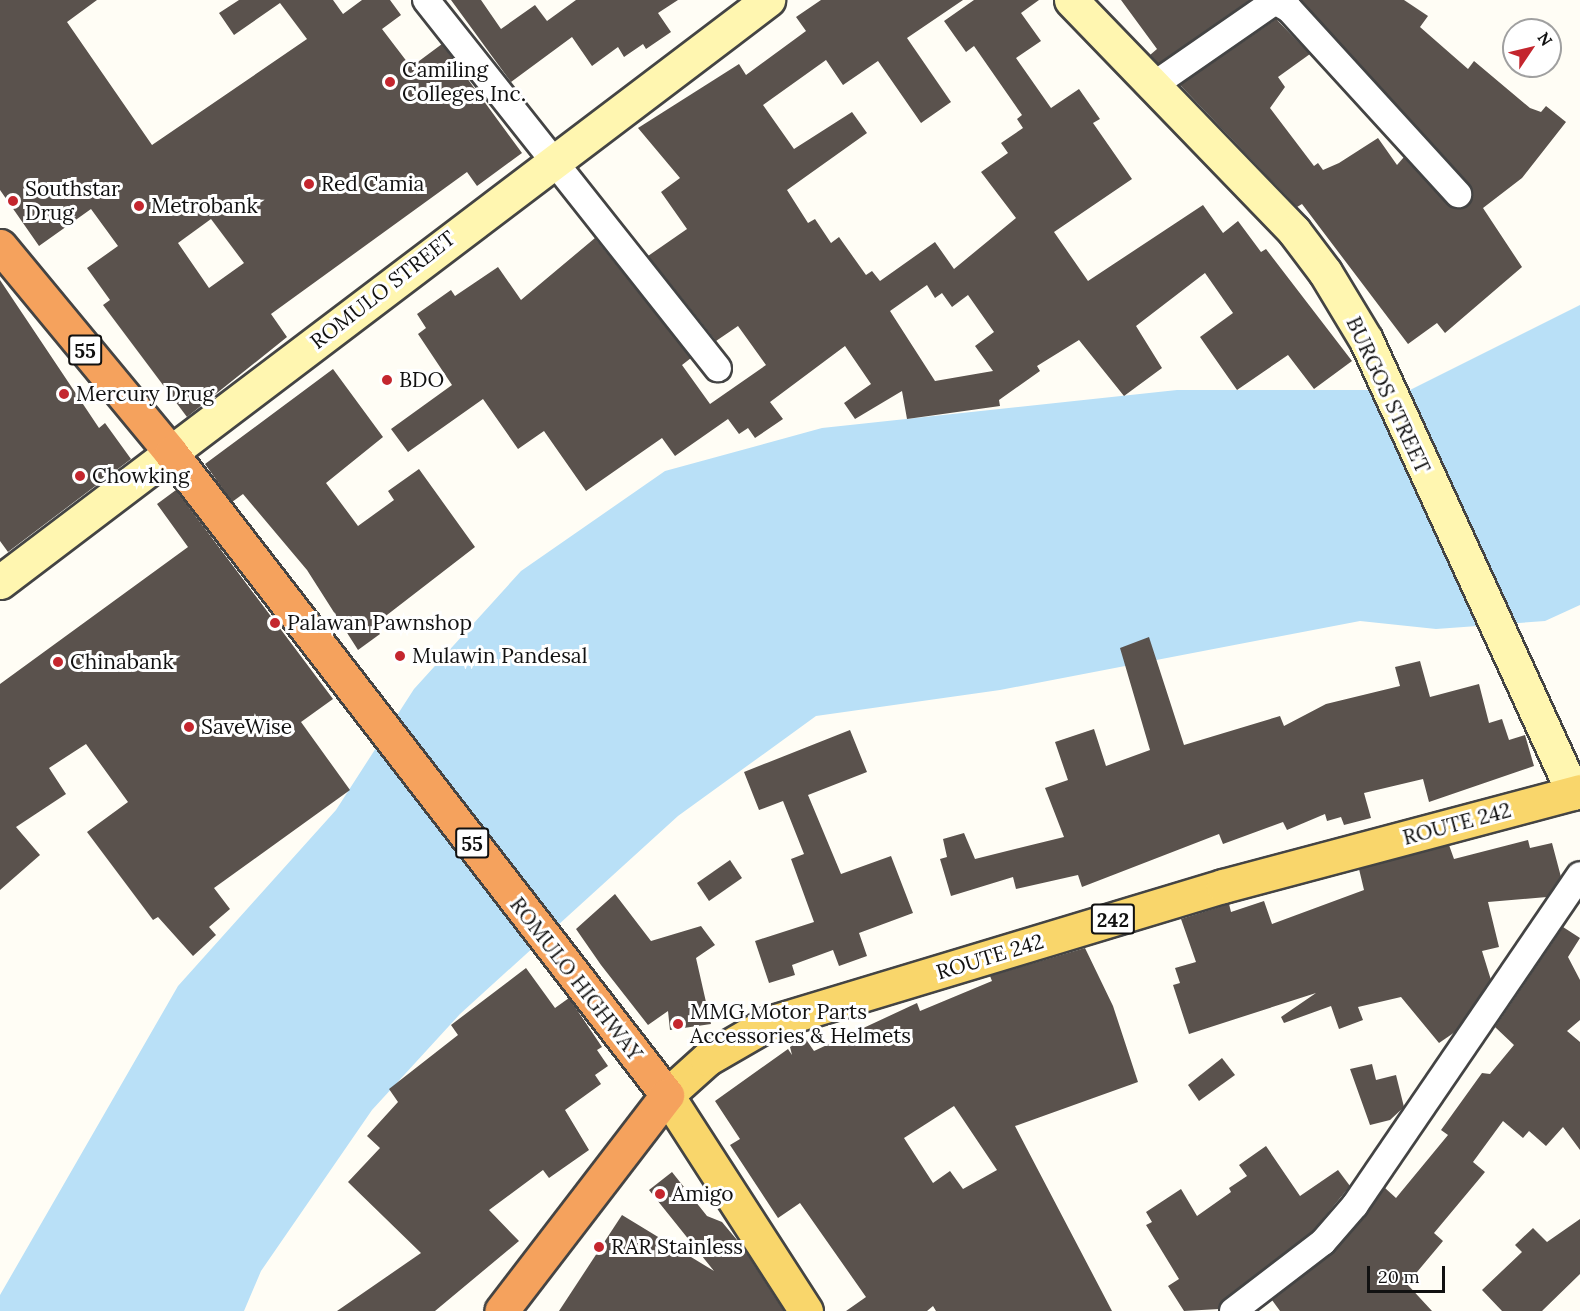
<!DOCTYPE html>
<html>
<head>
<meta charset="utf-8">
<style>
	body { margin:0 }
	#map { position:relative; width:1580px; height:1311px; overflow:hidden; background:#fffdf5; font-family:Lora,serif }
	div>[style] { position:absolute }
	.water>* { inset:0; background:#b9e0f7 }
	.building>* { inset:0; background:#5a524d }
	.roads { filter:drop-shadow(2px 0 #444) drop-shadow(-2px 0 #444) drop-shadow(0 2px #444) drop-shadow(0 -2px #444) }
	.street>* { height:26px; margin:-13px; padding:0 13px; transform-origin:13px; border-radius:13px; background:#fff }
	.secondary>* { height:33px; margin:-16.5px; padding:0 16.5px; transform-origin:16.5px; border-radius:16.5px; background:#fff6b0 }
	.primary>* { height:33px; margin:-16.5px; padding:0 16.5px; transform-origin:16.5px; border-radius:16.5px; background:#f9d66b }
	.highway>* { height:33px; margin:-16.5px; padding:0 16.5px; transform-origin:16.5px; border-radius:16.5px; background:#f5a25d }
	.dots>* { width:16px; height:16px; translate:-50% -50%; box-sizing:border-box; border:3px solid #fff; border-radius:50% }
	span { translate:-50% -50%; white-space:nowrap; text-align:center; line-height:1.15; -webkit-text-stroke:6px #fff; paint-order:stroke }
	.shield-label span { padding:2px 4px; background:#fff; border:2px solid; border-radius:4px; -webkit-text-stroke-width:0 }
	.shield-label { font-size:20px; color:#111; font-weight:700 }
	.poi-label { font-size:21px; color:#111 }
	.left { translate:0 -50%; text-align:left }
	.street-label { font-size:21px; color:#111 }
	.north { position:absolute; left:1502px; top:18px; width:60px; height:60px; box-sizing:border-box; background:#fff; border:2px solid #a0a0a0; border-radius:50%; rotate:55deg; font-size:16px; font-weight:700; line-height:24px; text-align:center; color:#111 }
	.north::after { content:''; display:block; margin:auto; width:21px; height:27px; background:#c4262e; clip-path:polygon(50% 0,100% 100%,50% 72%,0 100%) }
	.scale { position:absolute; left:1367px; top:1266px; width:78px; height:27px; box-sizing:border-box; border:3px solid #111; border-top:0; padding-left:8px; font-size:18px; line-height:21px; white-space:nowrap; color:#111; -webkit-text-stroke:4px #fff; paint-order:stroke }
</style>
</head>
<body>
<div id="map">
	<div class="water">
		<i style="clip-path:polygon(1580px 305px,1580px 605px,1545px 621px,1436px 629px,1360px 621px,1000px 690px,816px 716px,678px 816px,460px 1014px,372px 1110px,261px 1271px,244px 1311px,0 1311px,0 1295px,178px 986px,336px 810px,414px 689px,521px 571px,665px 471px,822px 428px,1177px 390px,1410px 390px)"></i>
	</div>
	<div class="building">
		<i style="clip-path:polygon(evenodd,0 0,97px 0,67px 22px,152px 145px,307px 39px,280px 3px,234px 35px,219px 13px,239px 0,333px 0,343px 14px,362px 0,390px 0,401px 15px,382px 29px,411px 67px,442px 44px,522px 153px,477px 186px,467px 172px,271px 314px,287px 337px,187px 417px,103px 305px,110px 300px,87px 268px,118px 246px,91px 209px,39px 246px,0 190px,0 0,211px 219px,244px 263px,209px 288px,178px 243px,211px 219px)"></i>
		<i style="clip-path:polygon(451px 0,481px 0,501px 29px,535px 5px,547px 21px,576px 0,678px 0,658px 13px,671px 32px,646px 49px,643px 44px,624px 57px,618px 47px,592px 66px,572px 37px,511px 82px)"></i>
		<i style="clip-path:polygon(evenodd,821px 0,963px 0,907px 38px,951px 102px,921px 123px,878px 61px,843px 85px,826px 60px,763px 105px,794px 149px,852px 112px,867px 133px,787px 190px,808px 223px,815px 219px,831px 243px,839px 237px,866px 275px,872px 271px,880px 281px,935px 242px,954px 269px,1016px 218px,981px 172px,1008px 153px,1001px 143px,1023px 128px,1017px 119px,1022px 115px,974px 46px,966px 52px,944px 21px,974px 0,1039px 0,1021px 13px,1041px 41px,1016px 58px,1051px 108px,1079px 89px,1100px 119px,1093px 123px,1132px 179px,1054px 232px,1088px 281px,1203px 205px,1223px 233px,1238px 221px,1261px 252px,1266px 249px,1352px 361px,1314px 389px,1288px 355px,1237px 390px,1200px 337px,1233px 313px,1205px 273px,1136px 326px,1162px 368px,1124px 396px,1079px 340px,1037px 366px,1040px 371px,999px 400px,1000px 406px,907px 419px,902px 391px,855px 419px,844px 403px,871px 384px,845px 346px,770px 402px,783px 419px,755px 438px,748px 428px,739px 434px,728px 419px,675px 456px,662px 438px,586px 491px,544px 431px,518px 449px,483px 399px,408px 452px,391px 429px,452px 385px,418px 334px,426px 328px,417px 314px,451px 290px,455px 296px,498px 267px,521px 300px,595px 238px,691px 358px,682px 365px,710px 404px,766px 365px,738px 326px,716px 341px,648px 256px,687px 229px,661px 192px,680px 178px,638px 128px,739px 64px,746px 75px,806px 31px,796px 17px,821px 0,927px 285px,935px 298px,942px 293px,952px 307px,968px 295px,994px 332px,975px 346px,993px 371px,935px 381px,890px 311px,927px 285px)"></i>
		<i style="clip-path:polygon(1121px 0,1250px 0,1158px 64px,1150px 55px,1157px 49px)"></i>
		<i style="clip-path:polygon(1301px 0,1404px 0,1428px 16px,1420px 27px,1468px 69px,1474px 61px,1530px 108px,1541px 112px,1546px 106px,1566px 122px,1522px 178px,1483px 208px,1522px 267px,1445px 333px,1437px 323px,1408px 344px,1302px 204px,1297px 207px,1180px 85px,1276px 19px,1310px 54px,1278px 77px,1285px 87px,1270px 108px,1314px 166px,1318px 163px,1323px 170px,1339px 163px,1378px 138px,1397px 165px,1404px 157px,1447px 204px,1468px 205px,1472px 198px,1469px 184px)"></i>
		<i style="clip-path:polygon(0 280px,99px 428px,105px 423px,131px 459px,8px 552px,0 541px)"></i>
		<i style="clip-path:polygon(333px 369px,383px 437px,326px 483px,358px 526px,394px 500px,388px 491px,419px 469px,475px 547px,374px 625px,380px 634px,358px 650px,307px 570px,243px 494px,232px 502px,205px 464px)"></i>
		<i style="clip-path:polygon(176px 490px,333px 699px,301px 722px,350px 790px,214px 888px,230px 909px,209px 927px,216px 935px,193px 956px,158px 917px,153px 920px,87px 832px,128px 802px,86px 744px,49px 768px,66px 794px,16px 827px,40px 855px,0 890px,0 684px,188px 547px,157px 504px)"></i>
		<i style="clip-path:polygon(1149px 637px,1184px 745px,1280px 716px,1284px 726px,1326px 704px,1400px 686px,1395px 667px,1420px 661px,1430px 697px,1479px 684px,1489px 723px,1502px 719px,1509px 740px,1525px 735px,1534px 766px,1429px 802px,1423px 779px,1364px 793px,1371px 818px,1344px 825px,1341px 817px,1327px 821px,1325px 814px,1287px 830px,1283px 822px,1223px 844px,1219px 834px,1082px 887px,1078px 875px,1016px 889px,1013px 877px,951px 896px,940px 859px,947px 857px,943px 839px,964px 833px,975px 859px,1064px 837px,1045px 788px,1068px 780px,1055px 742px,1094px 729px,1106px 766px,1150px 750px,1120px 648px)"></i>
		<i style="clip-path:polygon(850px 730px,867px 772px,808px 795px,841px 874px,891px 856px,913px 913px,859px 933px,867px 956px,839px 966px,833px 950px,792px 965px,795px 975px,769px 983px,755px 941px,814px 922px,791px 859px,804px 854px,783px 801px,759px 810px,744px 772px)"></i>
		<i style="clip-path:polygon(1528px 840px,1530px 848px,1552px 843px,1561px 877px,1547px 897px,1488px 902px,1499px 947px,1482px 951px,1491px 980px,1455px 1032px,1439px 1043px,1401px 997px,1358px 1007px,1363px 1020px,1339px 1029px,1331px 1006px,1284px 1023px,1281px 1017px,1316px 993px,1189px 1034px,1173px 985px,1180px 983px,1175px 968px,1196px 962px,1181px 919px,1229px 904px,1231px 912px,1264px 901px,1272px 924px,1364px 890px,1359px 869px,1449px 845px,1454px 859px)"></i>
		<i style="clip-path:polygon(730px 860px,742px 878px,709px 901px,697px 883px)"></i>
		<i style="clip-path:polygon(615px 894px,651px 941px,701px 926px,715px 945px,696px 958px,711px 1024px,670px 1030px,668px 1011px,648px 1025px,601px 965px,576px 929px)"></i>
		<i style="clip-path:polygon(1563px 927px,1580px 938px,1568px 957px,1580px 980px,1580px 1020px,1567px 1031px,1580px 1042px,1580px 1150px,1563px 1127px,1546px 1146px,1529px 1131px,1523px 1138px,1503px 1121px,1473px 1162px,1485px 1172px,1434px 1233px,1443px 1241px,1407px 1284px,1432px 1311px,1280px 1311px,1272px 1300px,1334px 1252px,1385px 1188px,1396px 1198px,1448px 1135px,1441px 1130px,1482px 1073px,1490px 1074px,1514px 1045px,1495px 1027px)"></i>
		<i style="clip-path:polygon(evenodd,1085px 948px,1113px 1006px,1138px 1082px,1015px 1126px,1112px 1311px,936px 1311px,933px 1306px,927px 1311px,846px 1311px,866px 1297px,800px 1203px,778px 1218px,730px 1145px,740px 1139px,715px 1101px,788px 1049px,792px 1055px,790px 1047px,805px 1038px,814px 1051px,917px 1003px,920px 1011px,992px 981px,990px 976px,1085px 948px,954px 1106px,997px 1170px,963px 1189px,950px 1171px,933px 1183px,904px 1138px,954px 1106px)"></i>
		<i style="clip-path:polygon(526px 968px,555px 1008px,569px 998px,602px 1047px,597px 1050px,608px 1066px,595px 1075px,601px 1084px,565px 1110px,589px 1150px,549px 1178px,543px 1170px,489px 1210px,519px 1241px,435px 1311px,337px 1311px,421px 1253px,348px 1182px,380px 1148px,367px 1136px,398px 1102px,389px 1089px,458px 1035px,451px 1025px)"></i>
		<i style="clip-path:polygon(1222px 1058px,1235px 1075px,1199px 1101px,1188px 1085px)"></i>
		<i style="clip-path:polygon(1372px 1064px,1376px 1080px,1396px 1075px,1404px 1107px,1390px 1120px,1370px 1125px,1350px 1069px)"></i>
		<i style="clip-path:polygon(1266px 1146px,1300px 1196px,1338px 1170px,1350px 1186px,1313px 1231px,1219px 1309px,1184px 1311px,1168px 1286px,1179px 1279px,1146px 1225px,1152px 1222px,1146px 1212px,1181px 1189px,1197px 1216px,1231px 1192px,1229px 1188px,1247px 1176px,1239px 1165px)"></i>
		<i style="clip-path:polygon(672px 1172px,707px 1216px,722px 1222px,742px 1246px,784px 1311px,559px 1311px,622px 1215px,714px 1271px,649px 1190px)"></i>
		<i style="clip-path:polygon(1580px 1219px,1580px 1274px,1542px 1311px,1502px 1311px,1482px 1290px,1522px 1252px,1515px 1245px,1533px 1228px,1547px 1242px)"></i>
	</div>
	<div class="roads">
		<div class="street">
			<i style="left:426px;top:0;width:470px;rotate:51.6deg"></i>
			<i style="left:1151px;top:87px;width:151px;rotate:-34.7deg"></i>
			<i style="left:1275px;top:1px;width:16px;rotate:30deg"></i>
			<i style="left:1289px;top:9px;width:251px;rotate:47.6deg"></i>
			<i style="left:1233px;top:1311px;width:113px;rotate:-37.5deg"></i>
			<i style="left:1323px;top:1242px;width:49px;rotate:-49.1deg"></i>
			<i style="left:1355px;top:1205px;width:399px;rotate:-55.7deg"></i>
		</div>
		<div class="secondary">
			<i style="left:1071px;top:0;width:321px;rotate:46deg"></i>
			<i style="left:1294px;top:231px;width:51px;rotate:52.9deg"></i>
			<i style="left:1325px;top:272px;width:79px;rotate:58.9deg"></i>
			<i style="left:1366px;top:340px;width:498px;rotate:65.4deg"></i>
			<i style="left:0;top:582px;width:964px;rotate:-37.16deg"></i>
		</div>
		<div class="primary">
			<i style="left:806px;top:1311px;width:257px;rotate:-122.8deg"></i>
			<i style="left:667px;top:1095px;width:54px;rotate:-42deg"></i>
			<i style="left:707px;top:1059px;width:72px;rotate:-30.1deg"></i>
			<i style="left:769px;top:1023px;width:474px;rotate:-16.8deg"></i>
			<i style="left:1223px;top:886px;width:369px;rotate:-14.9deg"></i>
		</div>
		<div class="highway">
			<i style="left:0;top:246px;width:268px;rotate:50.4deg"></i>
			<i style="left:171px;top:453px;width:811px;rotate:52.31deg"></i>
			<i style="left:667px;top:1095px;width:272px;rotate:127.5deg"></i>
		</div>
	</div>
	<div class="dots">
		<i style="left:390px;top:82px;background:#c4262e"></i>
		<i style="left:309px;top:184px;background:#c4262e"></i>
		<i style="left:13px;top:201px;background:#c4262e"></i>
		<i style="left:139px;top:206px;background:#c4262e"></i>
		<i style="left:387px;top:380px;background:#c4262e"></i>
		<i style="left:64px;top:394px;background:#c4262e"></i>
		<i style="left:80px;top:476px;background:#c4262e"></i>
		<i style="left:275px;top:623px;background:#c4262e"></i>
		<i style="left:400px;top:656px;background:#c4262e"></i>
		<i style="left:58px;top:662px;background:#c4262e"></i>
		<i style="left:189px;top:727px;background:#c4262e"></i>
		<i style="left:678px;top:1024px;background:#c4262e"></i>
		<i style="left:660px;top:1194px;background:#c4262e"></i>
		<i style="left:599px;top:1247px;background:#c4262e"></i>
	</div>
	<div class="shield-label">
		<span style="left:85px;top:350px">55</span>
		<span style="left:472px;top:843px">55</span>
		<span style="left:1113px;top:919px">242</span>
	</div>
	<div class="poi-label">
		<span class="left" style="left:402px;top:82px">Camiling<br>Colleges Inc.</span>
		<span class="left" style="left:321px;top:184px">Red Camia</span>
		<span class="left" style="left:25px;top:201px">Southstar<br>Drug</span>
		<span class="left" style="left:151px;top:206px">Metrobank</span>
		<span class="left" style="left:399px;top:380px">BDO</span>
		<span class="left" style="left:76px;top:394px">Mercury Drug</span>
		<span class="left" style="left:92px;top:476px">Chowking</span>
		<span class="left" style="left:287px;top:623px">Palawan Pawnshop</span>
		<span class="left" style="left:412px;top:656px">Mulawin Pandesal</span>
		<span class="left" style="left:70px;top:662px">Chinabank</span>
		<span class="left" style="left:201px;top:727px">SaveWise</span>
		<span class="left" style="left:690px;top:1024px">MMG Motor Parts<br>Accessories &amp; Helmets</span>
		<span class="left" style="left:672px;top:1194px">Amigo</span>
		<span class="left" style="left:611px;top:1247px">RAR Stainless</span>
	</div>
	<div class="street-label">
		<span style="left:383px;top:290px;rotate:-38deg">ROMULO STREET</span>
		<span style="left:1388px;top:395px;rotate:65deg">BURGOS STREET</span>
		<span style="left:1457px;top:824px;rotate:-15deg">ROUTE 242</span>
		<span style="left:990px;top:957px;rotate:-17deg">ROUTE 242</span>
		<span style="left:576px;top:979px;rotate:52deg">ROMULO HIGHWAY</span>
	</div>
	<div class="north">N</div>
	<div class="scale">20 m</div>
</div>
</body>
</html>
